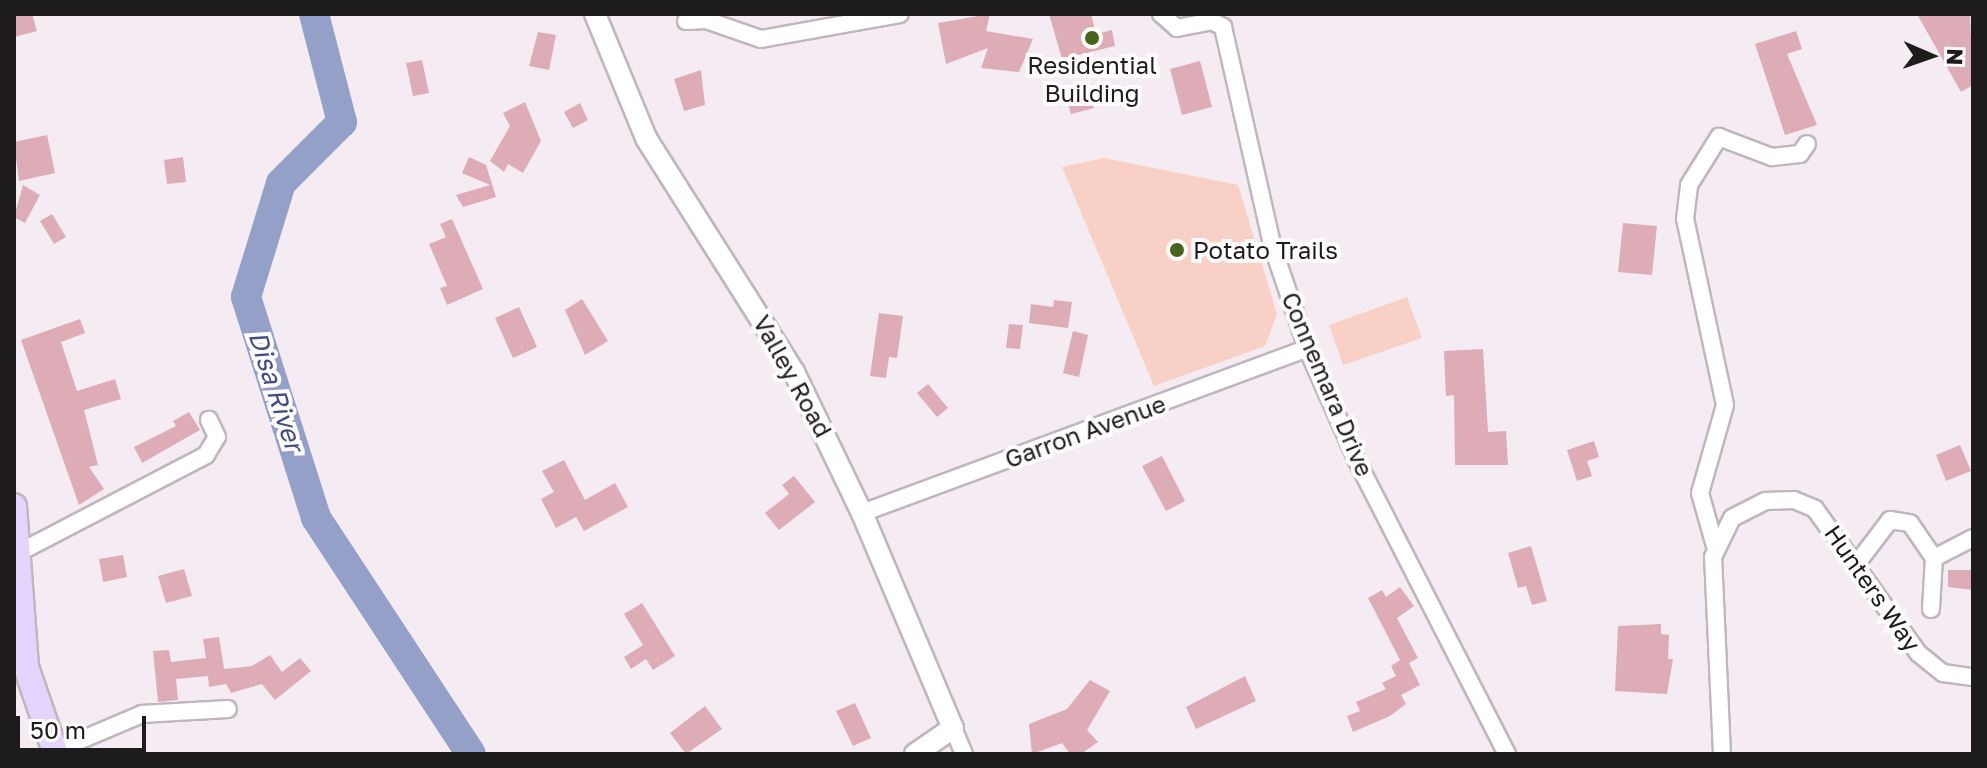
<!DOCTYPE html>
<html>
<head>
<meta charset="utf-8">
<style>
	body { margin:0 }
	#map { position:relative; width:1987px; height:768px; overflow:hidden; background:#f4ecf2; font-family:"Golos Text",sans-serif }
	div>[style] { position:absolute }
	.green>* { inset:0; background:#f8d0c5 }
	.river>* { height:30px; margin:-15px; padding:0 15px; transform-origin:15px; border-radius:15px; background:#95a0c8 }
	.building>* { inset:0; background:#ddacb6 }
	.roads { filter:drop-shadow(2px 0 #bfb7bd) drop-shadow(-2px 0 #bfb7bd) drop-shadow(0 2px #bfb7bd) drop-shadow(0 -2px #bfb7bd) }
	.minor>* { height:16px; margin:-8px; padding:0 8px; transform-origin:8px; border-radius:8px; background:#fff }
	.tertiary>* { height:20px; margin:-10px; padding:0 10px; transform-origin:10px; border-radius:10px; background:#fff }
	.primary>* { height:24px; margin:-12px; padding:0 12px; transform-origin:12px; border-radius:12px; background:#e5d4fe }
	.dots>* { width:22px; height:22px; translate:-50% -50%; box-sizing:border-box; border:4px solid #fefbfd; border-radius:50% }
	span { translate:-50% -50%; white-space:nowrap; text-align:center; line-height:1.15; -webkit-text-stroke:8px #fefbfd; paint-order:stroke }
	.poi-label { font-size:24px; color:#1e1b1d }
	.left { translate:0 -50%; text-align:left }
	.street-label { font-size:24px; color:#1e1b1d }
	.water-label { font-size:26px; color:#414e83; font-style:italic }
	.frame { position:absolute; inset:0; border:16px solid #1e1b1d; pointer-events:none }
	.north { position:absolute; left:1891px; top:16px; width:80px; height:80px; -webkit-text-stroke:6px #fefbfd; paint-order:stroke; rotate:92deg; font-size:22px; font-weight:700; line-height:32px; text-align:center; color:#1e1b1d }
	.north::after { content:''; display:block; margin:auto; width:28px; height:36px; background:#1e1b1d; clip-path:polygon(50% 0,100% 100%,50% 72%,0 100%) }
	.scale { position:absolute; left:16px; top:716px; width:130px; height:36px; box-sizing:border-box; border:4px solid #1e1b1d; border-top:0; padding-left:10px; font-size:24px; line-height:28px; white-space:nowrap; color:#1e1b1d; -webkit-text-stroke:6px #fefbfd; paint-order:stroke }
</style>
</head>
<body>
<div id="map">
	<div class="green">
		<i style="clip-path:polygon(1104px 158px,1238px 185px,1277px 314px,1265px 346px,1154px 386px,1062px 167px)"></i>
		<i style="clip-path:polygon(1407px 297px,1422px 338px,1343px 365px,1329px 325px)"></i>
	</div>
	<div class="river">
		<i style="left:314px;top:14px;width:112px;rotate:75.5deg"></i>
		<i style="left:342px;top:122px;width:86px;rotate:135deg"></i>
		<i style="left:281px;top:183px;width:119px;rotate:107.1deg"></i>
		<i style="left:246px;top:297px;width:232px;rotate:72.4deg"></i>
		<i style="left:316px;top:518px;width:282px;rotate:56.7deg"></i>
	</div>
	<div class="building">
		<i style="clip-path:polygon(14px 14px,32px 14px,37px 31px,14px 37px)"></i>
		<i style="clip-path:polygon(990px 14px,986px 31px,1033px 39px,1019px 72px,981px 68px,988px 48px,946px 64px,938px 23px)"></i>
		<i style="clip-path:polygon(1049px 14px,1091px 14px,1096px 34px,1112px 30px,1115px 46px,1062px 59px)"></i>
		<i style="clip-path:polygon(1917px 14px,1970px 14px,1973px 85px,1961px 92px)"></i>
		<i style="clip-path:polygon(1796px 31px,1802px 49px,1787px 54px,1817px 125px,1785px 135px,1755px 44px)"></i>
		<i style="clip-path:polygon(538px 32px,556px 35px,549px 70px,529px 66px)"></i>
		<i style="clip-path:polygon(422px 60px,429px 93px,413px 96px,406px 63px)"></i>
		<i style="clip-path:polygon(1200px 61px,1212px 107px,1182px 115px,1170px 69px)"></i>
		<i style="clip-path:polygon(701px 70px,705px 105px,684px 111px,674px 79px)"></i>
		<i style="clip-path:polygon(1086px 82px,1094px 108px,1071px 114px,1064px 89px)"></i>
		<i style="clip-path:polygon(525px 102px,541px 141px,523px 173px,508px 164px,504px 172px,490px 161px,510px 126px,503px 113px)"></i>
		<i style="clip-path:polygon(580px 103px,588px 120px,573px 128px,564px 112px)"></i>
		<i style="clip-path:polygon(47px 135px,55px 173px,19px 181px,14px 142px)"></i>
		<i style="clip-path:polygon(183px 157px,186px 182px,167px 184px,164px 160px)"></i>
		<i style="clip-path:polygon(469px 157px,486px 165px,496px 197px,463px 207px,456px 195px,490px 185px,462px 173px)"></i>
		<i style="clip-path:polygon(23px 185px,40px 195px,25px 223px,14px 217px)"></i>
		<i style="clip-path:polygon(52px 214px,66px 237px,54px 244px,40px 221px)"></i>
		<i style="clip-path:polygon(452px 219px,483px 289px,447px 305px,440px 288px,447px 286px,429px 244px,446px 237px,440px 224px)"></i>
		<i style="clip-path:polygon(1623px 223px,1657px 226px,1652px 275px,1618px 272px)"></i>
		<i style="clip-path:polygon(582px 299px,608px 341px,585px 355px,565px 310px)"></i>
		<i style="clip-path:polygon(1054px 300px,1072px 302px,1068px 328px,1029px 323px,1031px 304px,1053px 307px)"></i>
		<i style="clip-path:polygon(519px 307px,537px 347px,513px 358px,495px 318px)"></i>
		<i style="clip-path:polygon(879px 313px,903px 316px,897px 358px,889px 357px,886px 378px,870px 376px)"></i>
		<i style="clip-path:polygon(80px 319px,85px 333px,61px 342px,77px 391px,115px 379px,121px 399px,84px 410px,98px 465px,89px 467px,104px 489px,79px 505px,21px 340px)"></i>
		<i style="clip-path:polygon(1009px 324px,1023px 325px,1020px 349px,1006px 348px)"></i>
		<i style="clip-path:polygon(1073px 331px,1088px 335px,1079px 377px,1063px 373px)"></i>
		<i style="clip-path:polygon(1483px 349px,1488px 432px,1506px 431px,1508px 465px,1455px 465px,1454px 395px,1446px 396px,1444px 351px)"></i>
		<i style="clip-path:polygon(928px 384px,948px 408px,937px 417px,917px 393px)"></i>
		<i style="clip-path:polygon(189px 412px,200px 430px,142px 463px,134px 447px,176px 426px,173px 421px)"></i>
		<i style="clip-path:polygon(1594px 441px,1599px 457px,1587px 461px,1592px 476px,1577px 481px,1567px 450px)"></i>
		<i style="clip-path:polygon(1960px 445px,1971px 471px,1946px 481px,1936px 455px)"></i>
		<i style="clip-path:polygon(1162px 456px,1185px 501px,1166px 511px,1142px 466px)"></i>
		<i style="clip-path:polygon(564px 460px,585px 500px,615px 483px,628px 507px,584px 531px,576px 517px,556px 528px,541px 499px,554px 492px,542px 471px)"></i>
		<i style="clip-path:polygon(794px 476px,815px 502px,779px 530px,765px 513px,789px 494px,782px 485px)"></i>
		<i style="clip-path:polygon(1531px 546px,1547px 601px,1532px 605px,1526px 586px,1518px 588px,1508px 553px)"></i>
		<i style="clip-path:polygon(123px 555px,127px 577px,103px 582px,99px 559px)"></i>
		<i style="clip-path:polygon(184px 569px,192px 596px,166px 603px,158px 576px)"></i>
		<i style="clip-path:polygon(1948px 570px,1973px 570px,1973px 590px,1948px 587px)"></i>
		<i style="clip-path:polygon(1400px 587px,1414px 606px,1397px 618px,1418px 658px,1409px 663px,1420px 685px,1401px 695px,1406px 704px,1390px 716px,1353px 732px,1347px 716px,1360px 711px,1356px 702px,1386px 689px,1382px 683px,1396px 676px,1391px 666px,1400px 660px,1368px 598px,1382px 590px,1386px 597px)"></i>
		<i style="clip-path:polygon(642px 603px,675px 656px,653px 670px,646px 659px,631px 669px,624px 657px,643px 645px,624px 614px)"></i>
		<i style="clip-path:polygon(1661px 624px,1661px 634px,1669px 635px,1668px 659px,1673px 659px,1667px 694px,1615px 691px,1618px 626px)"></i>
		<i style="clip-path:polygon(219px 637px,224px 669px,252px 666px,270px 655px,282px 672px,300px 658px,311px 671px,275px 700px,262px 684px,231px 693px,226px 684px,209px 687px,208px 676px,176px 679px,178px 700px,158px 702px,153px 651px,169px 650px,171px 662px,206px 658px,203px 639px)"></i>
		<i style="clip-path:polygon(1245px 676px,1256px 701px,1196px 729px,1186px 707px)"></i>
		<i style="clip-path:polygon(1090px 680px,1110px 691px,1087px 730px,1098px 742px,1081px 754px,1070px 754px,1062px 743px,1032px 754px,1029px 724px,1067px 709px)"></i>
		<i style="clip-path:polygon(855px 703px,871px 738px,853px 746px,836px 711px)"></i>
		<i style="clip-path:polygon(705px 706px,722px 729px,686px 754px,670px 733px)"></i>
	</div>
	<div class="roads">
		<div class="minor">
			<i style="left:1161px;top:14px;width:21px;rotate:41deg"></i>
			<i style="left:1177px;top:28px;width:36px;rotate:-11deg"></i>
			<i style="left:1212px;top:21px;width:13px;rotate:29deg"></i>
			<i style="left:1223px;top:27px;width:223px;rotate:77.3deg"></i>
			<i style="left:1272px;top:245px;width:109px;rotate:71.2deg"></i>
			<i style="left:1307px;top:348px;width:124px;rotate:66.1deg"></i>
			<i style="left:1357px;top:461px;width:329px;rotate:62.9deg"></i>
			<i style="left:686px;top:21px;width:20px;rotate:-3deg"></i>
			<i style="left:706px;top:20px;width:58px;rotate:19.1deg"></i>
			<i style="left:761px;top:39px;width:141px;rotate:-10.2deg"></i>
			<i style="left:862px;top:513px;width:475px;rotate:-20.3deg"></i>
			<i style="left:1715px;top:546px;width:55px;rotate:-105.8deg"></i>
			<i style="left:1700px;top:493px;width:91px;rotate:-74.1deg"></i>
			<i style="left:1725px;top:405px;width:190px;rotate:-102.1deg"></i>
			<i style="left:1685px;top:219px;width:34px;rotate:-83deg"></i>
			<i style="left:1689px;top:185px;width:57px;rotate:-58deg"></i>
			<i style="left:1719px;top:137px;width:57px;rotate:20.7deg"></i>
			<i style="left:1772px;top:157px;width:28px;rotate:-6deg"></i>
			<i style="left:1800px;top:154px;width:12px;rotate:-55deg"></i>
			<i style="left:18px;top:553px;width:212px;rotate:-27.5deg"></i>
			<i style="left:206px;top:455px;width:21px;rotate:-59deg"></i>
			<i style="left:217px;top:437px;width:19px;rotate:-115deg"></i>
			<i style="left:1934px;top:558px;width:44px;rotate:-27.1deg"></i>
			<i style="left:1858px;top:562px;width:53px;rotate:-52.7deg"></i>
			<i style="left:1890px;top:520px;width:20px;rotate:9deg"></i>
			<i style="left:1910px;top:523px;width:42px;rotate:55.6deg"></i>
			<i style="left:1934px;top:558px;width:51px;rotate:93.4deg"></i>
			<i style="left:953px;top:728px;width:28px;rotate:67deg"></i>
			<i style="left:55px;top:751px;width:95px;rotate:-23deg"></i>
			<i style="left:142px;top:714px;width:86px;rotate:-3.3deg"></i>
			<i style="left:1722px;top:754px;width:197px;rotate:-92.6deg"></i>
			<i style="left:1713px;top:557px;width:43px;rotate:-64deg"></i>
			<i style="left:1732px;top:518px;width:38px;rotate:-27deg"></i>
			<i style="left:1766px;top:501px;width:28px;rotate:-2deg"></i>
			<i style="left:1794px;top:500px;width:23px;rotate:23deg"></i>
			<i style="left:1815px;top:509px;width:177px;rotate:54.4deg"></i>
			<i style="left:1918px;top:653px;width:32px;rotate:39deg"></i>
			<i style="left:1943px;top:673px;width:30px;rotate:8deg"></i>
		</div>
		<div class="tertiary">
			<i style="left:595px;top:14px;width:134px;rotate:67.6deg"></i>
			<i style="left:646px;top:138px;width:277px;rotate:57.7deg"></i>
			<i style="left:794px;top:372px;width:157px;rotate:64.3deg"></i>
			<i style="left:862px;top:513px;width:233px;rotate:67.1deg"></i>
			<i style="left:953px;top:728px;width:46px;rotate:145.6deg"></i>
		</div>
		<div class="primary">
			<i style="left:14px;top:506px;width:161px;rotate:85.7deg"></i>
			<i style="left:26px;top:667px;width:92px;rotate:71deg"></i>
		</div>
	</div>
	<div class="dots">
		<i style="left:1092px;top:38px;background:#47651a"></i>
		<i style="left:1177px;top:250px;background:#47651a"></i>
	</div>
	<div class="poi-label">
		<span style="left:1092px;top:79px">Residential<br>Building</span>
		<span class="left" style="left:1193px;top:250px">Potato Trails</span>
	</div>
	<div class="street-label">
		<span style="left:793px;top:376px;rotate:61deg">Valley Road</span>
		<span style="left:1328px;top:384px;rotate:67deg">Connemara Drive</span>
		<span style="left:1085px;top:431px;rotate:-20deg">Garron Avenue</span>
		<span style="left:1873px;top:588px;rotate:55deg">Hunters Way</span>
	</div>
	<div class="water-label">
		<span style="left:276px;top:391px;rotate:72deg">Disa River</span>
	</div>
	<div class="frame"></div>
	<div class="north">N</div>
	<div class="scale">50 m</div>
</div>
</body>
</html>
